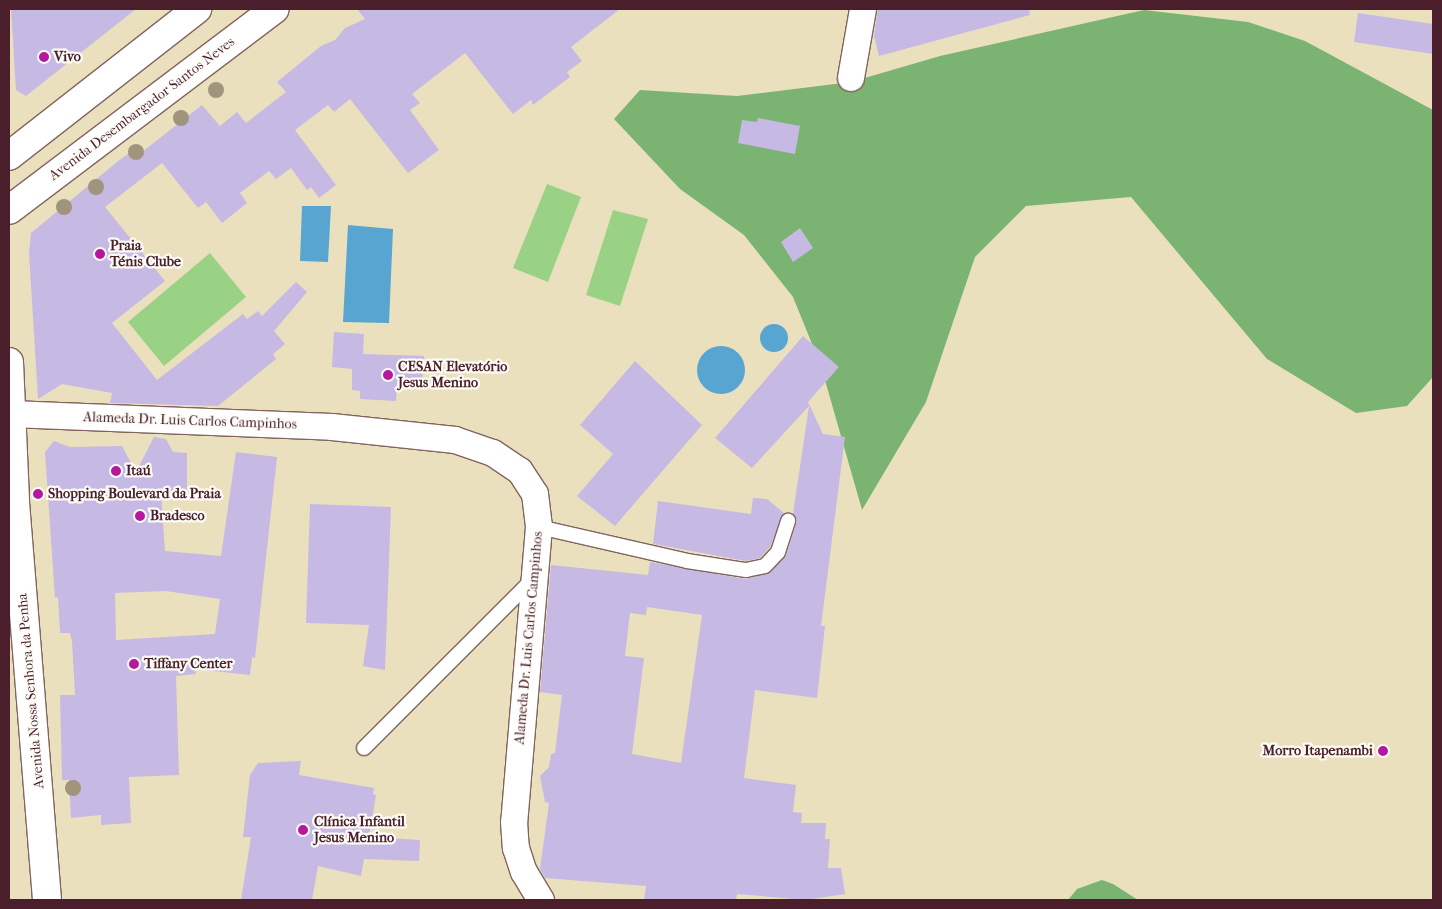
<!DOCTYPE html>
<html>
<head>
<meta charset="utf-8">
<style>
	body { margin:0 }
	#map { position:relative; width:1442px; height:909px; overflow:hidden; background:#ebe0bd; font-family:"IM FELL French Canon",serif }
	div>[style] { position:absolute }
	.green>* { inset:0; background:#9ad285 }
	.forest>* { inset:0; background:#7bb472 }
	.water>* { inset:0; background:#58a5d1 }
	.round { border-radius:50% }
	.building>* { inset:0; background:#c6b9e4 }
	.roads { filter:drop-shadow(1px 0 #82635e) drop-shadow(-1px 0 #82635e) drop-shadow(0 1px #82635e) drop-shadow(0 -1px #82635e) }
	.lane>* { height:14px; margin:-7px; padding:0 7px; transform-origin:7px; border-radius:7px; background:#fff }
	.street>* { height:26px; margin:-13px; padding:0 13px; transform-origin:13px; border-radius:13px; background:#fff }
	.primary>* { height:28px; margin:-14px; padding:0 14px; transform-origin:14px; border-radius:14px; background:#fff }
	.trees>* { width:16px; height:16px; margin:-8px; border-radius:50%; background:#a0947c }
	.dots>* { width:14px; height:14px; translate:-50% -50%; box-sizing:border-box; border:2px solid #fdfcf7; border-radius:50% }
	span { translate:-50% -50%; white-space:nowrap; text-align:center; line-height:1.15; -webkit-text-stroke:4.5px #fdfcf7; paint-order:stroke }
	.poi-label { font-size:14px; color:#4a1f2b; font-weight:700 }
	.left { translate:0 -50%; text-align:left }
	.right { translate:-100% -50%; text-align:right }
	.street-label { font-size:14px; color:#4a1f2b }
	.frame { position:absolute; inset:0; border:10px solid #4a1f2b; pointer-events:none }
</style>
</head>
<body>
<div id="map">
	<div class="green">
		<i style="clip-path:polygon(547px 184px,581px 197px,548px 282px,513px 268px)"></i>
		<i style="clip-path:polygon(613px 210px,648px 219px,620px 306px,586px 295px)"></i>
		<i style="clip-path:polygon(210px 253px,246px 297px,164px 366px,128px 322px)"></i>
	</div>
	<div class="forest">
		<i style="clip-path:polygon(1144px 10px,1248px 22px,1305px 41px,1433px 110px,1433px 377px,1407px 406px,1356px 413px,1267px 359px,1131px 197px,1026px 206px,975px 257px,926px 402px,862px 510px,821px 366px,793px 297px,744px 235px,680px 189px,614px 119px,640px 90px,737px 96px,851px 82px,940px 56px)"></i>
		<i style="clip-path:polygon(1102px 880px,1113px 884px,1138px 900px,1068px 900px,1077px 889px)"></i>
	</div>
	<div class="water">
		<i style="clip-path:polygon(302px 206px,331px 206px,328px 262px,300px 261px)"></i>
		<i style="clip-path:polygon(348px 225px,393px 229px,389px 323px,343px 322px)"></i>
		<i class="round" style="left:760px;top:324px;width:28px;height:28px"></i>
		<i class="round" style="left:697px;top:346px;width:48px;height:48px"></i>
	</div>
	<div class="building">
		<i style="clip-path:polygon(11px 9px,136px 9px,26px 96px,16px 90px)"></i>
		<i style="clip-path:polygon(357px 9px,620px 9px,571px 47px,582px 61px,567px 72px,570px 77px,533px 105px,531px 100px,513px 114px,465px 53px,412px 94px,420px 103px,410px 110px,439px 150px,408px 173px,350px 99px,334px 112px,328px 105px,295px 130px,336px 185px,319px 198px,311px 187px,307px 190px,291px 168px,276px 179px,269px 171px,240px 193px,247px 203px,222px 223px,206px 202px,198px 208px,162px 163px,105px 207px,165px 281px,112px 323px,157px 380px,243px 314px,247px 319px,258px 311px,262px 316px,296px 282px,307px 292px,274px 331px,285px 344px,273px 354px,276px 359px,218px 406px,110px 403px,112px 393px,62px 384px,38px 399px,29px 253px,31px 233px,117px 162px,138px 147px,142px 152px,202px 105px,220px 126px,237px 112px,246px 123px,286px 92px,277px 82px,321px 46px,335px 40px,345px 28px,365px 19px)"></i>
		<i style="clip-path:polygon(878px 9px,1029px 9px,1030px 15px,879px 56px,874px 36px)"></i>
		<i style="clip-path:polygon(1358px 13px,1433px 24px,1433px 54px,1354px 42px)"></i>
		<i style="clip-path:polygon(758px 118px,800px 126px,795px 154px,738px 143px,742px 120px,757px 122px)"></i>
		<i style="clip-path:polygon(800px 228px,813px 248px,793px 262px,781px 242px)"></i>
		<i style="clip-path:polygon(334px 332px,364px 334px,363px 354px,424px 356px,422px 382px,397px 382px,396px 401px,360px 399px,360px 391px,352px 390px,352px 369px,332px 367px)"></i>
		<i style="clip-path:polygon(evenodd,803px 336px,839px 367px,808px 402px,823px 434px,845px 437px,821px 626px,825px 626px,817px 698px,755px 690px,744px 778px,796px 785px,793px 812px,802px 813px,801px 823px,826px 823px,825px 839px,830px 839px,828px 868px,841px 868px,845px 894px,806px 900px,737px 894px,736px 900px,644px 900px,646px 886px,545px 878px,540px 869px,549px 803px,545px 802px,540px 776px,549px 767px,551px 754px,555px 753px,562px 695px,540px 692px,551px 565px,648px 575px,650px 562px,745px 579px,771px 572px,786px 555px,796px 524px,793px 514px,809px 406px,752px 468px,715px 438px,803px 336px,647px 607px,702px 615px,681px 763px,632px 754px,644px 658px,625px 656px,630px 613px,646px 615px,647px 607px)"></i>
		<i style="clip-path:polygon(635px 361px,702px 425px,615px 526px,577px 496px,613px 454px,580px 425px)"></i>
		<i style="clip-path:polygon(evenodd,154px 437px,166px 439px,173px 452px,187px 453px,187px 492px,161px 493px,165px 551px,221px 556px,236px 452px,277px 457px,255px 658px,252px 657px,250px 675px,195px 669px,196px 674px,176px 676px,179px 775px,129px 777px,131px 823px,101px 825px,101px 815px,71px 818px,69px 780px,62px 780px,60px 695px,75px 695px,72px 641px,70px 633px,60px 633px,58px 597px,55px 598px,45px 452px,54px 441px,70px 447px,122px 446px,136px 472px,154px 437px,166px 591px,220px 599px,215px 634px,116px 640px,115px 593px,166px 591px)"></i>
		<i style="clip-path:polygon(753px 498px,767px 499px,784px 513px,770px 547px,760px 558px,746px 561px,653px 544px,658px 501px,751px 514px)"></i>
		<i style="clip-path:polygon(310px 504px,391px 507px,385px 670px,363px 666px,369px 625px,306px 623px)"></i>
		<i style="clip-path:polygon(301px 761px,299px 775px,374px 788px,373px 794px,376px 795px,369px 837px,420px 840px,419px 861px,364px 859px,361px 876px,318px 866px,312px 900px,241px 900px,251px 837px,243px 837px,250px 775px,258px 763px)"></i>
	</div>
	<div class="roads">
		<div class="lane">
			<i style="left:539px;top:527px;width:152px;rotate:12.9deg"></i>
			<i style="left:687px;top:561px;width:60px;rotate:8.7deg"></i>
			<i style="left:746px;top:570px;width:19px;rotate:-12deg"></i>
			<i style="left:765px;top:566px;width:19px;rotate:-47deg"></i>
			<i style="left:778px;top:552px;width:33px;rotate:-72deg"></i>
			<i style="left:364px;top:748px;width:240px;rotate:-45deg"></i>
		</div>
		<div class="street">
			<i style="left:851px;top:78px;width:70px;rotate:-80.1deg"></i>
			<i style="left:11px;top:414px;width:321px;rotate:2.3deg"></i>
			<i style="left:332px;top:427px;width:124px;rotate:6deg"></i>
			<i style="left:455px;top:440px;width:40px;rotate:18.9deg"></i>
			<i style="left:493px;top:453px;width:32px;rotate:34deg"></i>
			<i style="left:520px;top:471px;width:27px;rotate:57deg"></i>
			<i style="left:535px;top:494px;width:33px;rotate:83deg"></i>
			<i style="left:539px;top:527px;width:296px;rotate:94.8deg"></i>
			<i style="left:514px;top:822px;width:26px;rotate:86deg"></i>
			<i style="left:516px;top:848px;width:25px;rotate:72deg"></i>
			<i style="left:524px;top:872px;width:33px;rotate:59deg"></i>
		</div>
		<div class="primary">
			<i style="left:9px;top:156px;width:239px;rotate:-38deg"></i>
			<i style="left:9px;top:210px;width:333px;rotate:-37.1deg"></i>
			<i style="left:9px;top:362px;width:140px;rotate:87.5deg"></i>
			<i style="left:15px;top:502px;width:399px;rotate:85.4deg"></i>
		</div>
	</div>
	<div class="trees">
		<i style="left:216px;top:90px"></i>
		<i style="left:181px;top:118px"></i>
		<i style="left:136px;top:152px"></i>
		<i style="left:96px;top:187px"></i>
		<i style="left:64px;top:207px"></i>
		<i style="left:73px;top:788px"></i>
	</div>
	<div class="dots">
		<i style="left:44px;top:57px;background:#b5179e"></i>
		<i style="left:100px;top:254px;background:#b5179e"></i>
		<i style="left:388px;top:375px;background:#b5179e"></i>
		<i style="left:116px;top:471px;background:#b5179e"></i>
		<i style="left:38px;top:494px;background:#b5179e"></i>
		<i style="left:140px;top:516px;background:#b5179e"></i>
		<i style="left:134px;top:664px;background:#b5179e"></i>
		<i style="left:1383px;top:751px;background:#b5179e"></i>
		<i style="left:303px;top:830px;background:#b5179e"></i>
	</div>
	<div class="poi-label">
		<span class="left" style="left:54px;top:57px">Vivo</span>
		<span class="left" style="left:110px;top:254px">Praia<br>Ténis Clube</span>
		<span class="left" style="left:398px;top:375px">CESAN Elevatório<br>Jesus Menino</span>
		<span class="left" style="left:126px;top:471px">Itaú</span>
		<span class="left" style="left:48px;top:494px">Shopping Boulevard da Praia</span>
		<span class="left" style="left:150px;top:516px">Bradesco</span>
		<span class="left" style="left:144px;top:664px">Tiffany Center</span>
		<span class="right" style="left:1373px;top:751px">Morro Itapenambi</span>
		<span class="left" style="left:314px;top:830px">Clínica Infantil<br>Jesus Menino</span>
	</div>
	<div class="street-label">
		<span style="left:142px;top:109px;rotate:-37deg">Avenida Desembargador Santos Neves</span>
		<span style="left:190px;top:421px;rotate:2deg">Alameda Dr. Luis Carlos Campinhos</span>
		<span style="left:529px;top:638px;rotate:-85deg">Alameda Dr. Luis Carlos Campinhos</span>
		<span style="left:31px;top:691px;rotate:-95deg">Avenida Nossa Senhora da Penha</span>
	</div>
	<div class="frame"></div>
</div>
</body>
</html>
